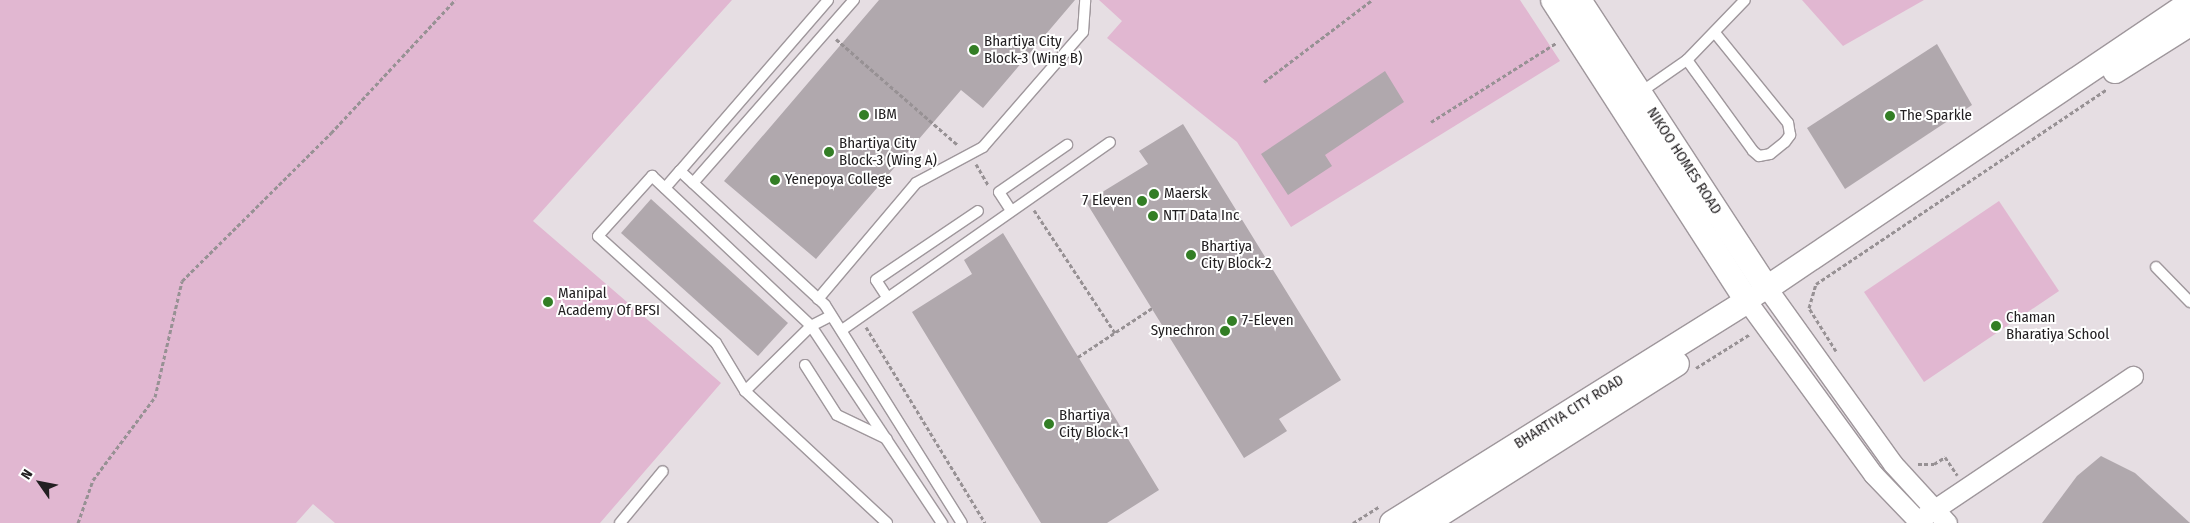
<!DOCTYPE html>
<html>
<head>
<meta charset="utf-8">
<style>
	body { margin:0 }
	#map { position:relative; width:2190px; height:523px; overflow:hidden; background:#e6dee3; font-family:"Fira Sans Condensed",sans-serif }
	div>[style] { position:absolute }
	.green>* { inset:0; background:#e1b7d1 }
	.building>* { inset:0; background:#b0a8ad }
	.path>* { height:3px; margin-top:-1.5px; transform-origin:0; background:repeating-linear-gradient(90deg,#979194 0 4px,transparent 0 6.5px) }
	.roads { filter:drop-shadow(1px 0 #9f979c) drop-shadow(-1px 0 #9f979c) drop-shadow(0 1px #9f979c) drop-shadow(0 -1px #9f979c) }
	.service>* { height:10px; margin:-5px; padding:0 5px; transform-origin:5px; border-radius:5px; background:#fff }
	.minor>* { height:19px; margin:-9.5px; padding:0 9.5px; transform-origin:9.5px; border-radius:9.5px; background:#fff }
	.tertiary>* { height:24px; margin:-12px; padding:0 12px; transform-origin:12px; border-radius:12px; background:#fff }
	.dots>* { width:14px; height:14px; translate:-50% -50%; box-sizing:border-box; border:2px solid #fff; border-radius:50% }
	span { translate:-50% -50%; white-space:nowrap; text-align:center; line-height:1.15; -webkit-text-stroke:4px #fff; paint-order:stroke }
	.poi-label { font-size:15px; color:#232022 }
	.left { translate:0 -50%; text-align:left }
	.right { translate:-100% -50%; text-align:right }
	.street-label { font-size:15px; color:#232022 }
	.north { position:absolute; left:15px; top:458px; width:50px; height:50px; -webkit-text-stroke:4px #fff; paint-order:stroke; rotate:303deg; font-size:14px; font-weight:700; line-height:20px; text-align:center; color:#232022 }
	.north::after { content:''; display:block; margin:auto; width:18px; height:22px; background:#232022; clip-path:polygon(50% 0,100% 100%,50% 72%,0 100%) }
</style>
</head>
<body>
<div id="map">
	<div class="green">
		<i style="clip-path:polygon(0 0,732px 0,533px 221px,721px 383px,600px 523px,335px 523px,313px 504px,296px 523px,0 523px)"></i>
		<i style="clip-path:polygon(1099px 0,1520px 0,1560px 61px,1291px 227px,1237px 142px,1107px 38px,1122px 21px)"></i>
		<i style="clip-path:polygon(1802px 0,1924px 0,1843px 46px)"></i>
		<i style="clip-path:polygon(1999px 201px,2059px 291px,1924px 382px,1864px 292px)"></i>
	</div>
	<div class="building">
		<i style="clip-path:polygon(879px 0,1075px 0,983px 108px,961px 90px,816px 259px,724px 181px)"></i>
		<i style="clip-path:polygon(1937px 44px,1972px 105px,1845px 189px,1807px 128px)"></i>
		<i style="clip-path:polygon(1385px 71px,1404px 102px,1325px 155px,1332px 166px,1288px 195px,1261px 154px)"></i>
		<i style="clip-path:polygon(1183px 124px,1341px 380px,1279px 419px,1287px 431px,1244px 458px,1086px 202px,1148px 164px,1139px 151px)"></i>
		<i style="clip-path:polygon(651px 199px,788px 323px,758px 356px,621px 233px)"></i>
		<i style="clip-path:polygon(1003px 233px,1159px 490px,1107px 523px,1041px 523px,912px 312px,972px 274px,964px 260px)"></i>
		<i style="clip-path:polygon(2101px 456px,2135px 473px,2190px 523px,2042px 523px,2077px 476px)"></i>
	</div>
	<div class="path">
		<i style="left:836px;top:39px;width:162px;rotate:41deg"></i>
		<i style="left:1264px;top:82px;width:136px;rotate:-37.2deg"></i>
		<i style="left:1431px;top:122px;width:148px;rotate:-32.3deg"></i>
		<i style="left:976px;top:164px;width:24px;rotate:60deg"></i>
		<i style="left:1034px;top:210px;width:147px;rotate:56.6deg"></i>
		<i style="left:866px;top:327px;width:229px;rotate:58.7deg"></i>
		<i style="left:1836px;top:351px;width:51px;rotate:-122.1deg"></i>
		<i style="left:1809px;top:308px;width:25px;rotate:-74deg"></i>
		<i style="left:1816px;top:284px;width:350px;rotate:-33.8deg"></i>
		<i style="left:1078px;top:357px;width:89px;rotate:-33.5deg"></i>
		<i style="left:1696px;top:368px;width:64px;rotate:-32.2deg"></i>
		<i style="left:1918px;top:464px;width:16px"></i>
		<i style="left:1934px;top:464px;width:13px;rotate:-32deg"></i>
		<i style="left:1945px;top:457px;width:22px;rotate:56deg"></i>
		<i style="left:78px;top:523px;width:46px;rotate:-70.8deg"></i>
		<i style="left:93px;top:480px;width:104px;rotate:-53.2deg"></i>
		<i style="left:155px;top:397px;width:119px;rotate:-76.9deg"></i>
		<i style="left:182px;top:281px;width:210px;rotate:-44.8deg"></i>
		<i style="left:331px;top:133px;width:182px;rotate:-47deg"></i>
		<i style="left:1353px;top:523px;width:31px;rotate:-32deg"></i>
	</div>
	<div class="roads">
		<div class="service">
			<i style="left:1687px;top:60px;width:112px;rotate:54deg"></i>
			<i style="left:1753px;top:151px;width:8px;rotate:40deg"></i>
			<i style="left:1759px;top:156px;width:11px;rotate:-10deg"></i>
			<i style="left:1770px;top:154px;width:19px;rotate:-39deg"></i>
			<i style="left:1785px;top:142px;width:9px;rotate:-54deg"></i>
			<i style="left:1790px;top:135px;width:12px;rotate:-99deg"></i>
			<i style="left:1788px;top:123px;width:116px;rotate:-129deg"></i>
			<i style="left:1638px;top:94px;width:60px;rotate:-34.8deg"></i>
			<i style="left:1687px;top:60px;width:83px;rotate:-46deg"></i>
			<i style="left:680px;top:171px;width:226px;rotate:-49.1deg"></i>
			<i style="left:693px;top:183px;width:244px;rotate:-48.7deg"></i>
			<i style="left:665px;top:188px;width:23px;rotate:-49deg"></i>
			<i style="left:680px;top:171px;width:197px;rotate:42.7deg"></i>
			<i style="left:825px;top:305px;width:257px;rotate:57.9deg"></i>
			<i style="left:1010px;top:209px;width:20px;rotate:-123deg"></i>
			<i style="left:999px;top:192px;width:83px;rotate:-34.7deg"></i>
			<i style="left:2156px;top:267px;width:49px;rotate:45.8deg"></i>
			<i style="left:887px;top:297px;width:20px;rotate:-123deg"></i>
			<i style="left:876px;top:280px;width:123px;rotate:-34.1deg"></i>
			<i style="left:818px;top:299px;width:152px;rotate:-49.8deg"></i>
			<i style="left:916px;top:183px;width:76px;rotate:-28.2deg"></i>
			<i style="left:983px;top:147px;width:152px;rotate:-49deg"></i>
			<i style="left:1083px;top:32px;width:32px;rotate:-86deg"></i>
			<i style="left:842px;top:330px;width:327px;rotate:-35deg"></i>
			<i style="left:805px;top:365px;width:59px;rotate:57.4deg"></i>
			<i style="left:837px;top:415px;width:55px;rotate:25.6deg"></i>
			<i style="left:745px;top:391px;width:93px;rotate:-44.6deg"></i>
			<i style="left:811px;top:326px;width:22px;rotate:-27deg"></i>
			<i style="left:620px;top:523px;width:67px;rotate:-50.4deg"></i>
			<i style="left:887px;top:523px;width:194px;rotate:-137.1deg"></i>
			<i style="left:745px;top:391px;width:56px;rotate:-121.1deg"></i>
			<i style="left:716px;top:343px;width:159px;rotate:-137.8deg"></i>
			<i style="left:598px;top:236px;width:81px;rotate:-48deg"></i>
			<i style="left:652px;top:176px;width:219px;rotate:43.3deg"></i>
			<i style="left:811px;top:326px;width:237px;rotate:56.4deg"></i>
		</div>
		<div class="minor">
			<i style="left:1923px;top:517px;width:253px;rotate:-33.9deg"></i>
			<i style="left:1920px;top:523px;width:68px;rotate:-133.8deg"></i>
			<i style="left:1873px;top:474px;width:214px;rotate:-126.1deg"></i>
			<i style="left:1747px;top:301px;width:24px;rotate:-33deg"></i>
			<i style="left:1767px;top:288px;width:216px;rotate:54.4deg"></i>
			<i style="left:1893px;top:464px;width:80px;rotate:47.5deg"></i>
		</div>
		<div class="tertiary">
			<i style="left:1579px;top:0;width:344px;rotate:56.9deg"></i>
			<i style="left:1767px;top:288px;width:510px;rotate:-33.97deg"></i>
			<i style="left:2115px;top:71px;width:89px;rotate:-32.1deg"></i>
			<i style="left:1392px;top:523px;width:419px;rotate:-32deg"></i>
			<i style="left:1747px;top:301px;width:358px;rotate:-122.8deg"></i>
			<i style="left:1426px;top:523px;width:297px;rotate:-32.4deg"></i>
		</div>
	</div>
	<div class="dots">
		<i style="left:974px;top:50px;background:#337e25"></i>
		<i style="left:864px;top:115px;background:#337e25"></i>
		<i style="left:1890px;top:116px;background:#337e25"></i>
		<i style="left:829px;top:152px;background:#337e25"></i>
		<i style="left:775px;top:180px;background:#337e25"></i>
		<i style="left:1154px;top:194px;background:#337e25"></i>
		<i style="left:1142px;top:201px;background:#337e25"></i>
		<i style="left:1153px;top:216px;background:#337e25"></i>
		<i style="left:1191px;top:255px;background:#337e25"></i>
		<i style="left:548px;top:302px;background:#337e25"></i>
		<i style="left:1232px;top:321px;background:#337e25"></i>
		<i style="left:1996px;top:326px;background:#337e25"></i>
		<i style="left:1225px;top:331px;background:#337e25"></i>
		<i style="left:1049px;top:424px;background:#337e25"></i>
	</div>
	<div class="poi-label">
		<span class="left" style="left:984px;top:50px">Bhartiya City<br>Block-3 (Wing B)</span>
		<span class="left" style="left:874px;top:115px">IBM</span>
		<span class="left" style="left:1900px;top:116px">The Sparkle</span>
		<span class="left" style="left:839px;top:152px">Bhartiya City<br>Block-3 (Wing A)</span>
		<span class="left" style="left:785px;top:180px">Yenepoya College</span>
		<span class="left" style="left:1164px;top:194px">Maersk</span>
		<span class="right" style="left:1132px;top:201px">7 Eleven</span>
		<span class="left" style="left:1163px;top:216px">NTT Data Inc</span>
		<span class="left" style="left:1201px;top:255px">Bhartiya<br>City Block-2</span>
		<span class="left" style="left:558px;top:302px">Manipal<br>Academy Of BFSI</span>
		<span class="left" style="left:2006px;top:326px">Chaman<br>Bharatiya School</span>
		<span class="left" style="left:1242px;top:321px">7-Eleven</span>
		<span class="right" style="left:1215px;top:331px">Synechron</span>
		<span class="left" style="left:1059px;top:424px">Bhartiya<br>City Block-1</span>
	</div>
	<div class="street-label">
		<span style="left:1684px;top:161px;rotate:57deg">NIKOO HOMES ROAD</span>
		<span style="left:1569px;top:412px;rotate:-32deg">BHARTIYA CITY ROAD</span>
	</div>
	<div class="north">N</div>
</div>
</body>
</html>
